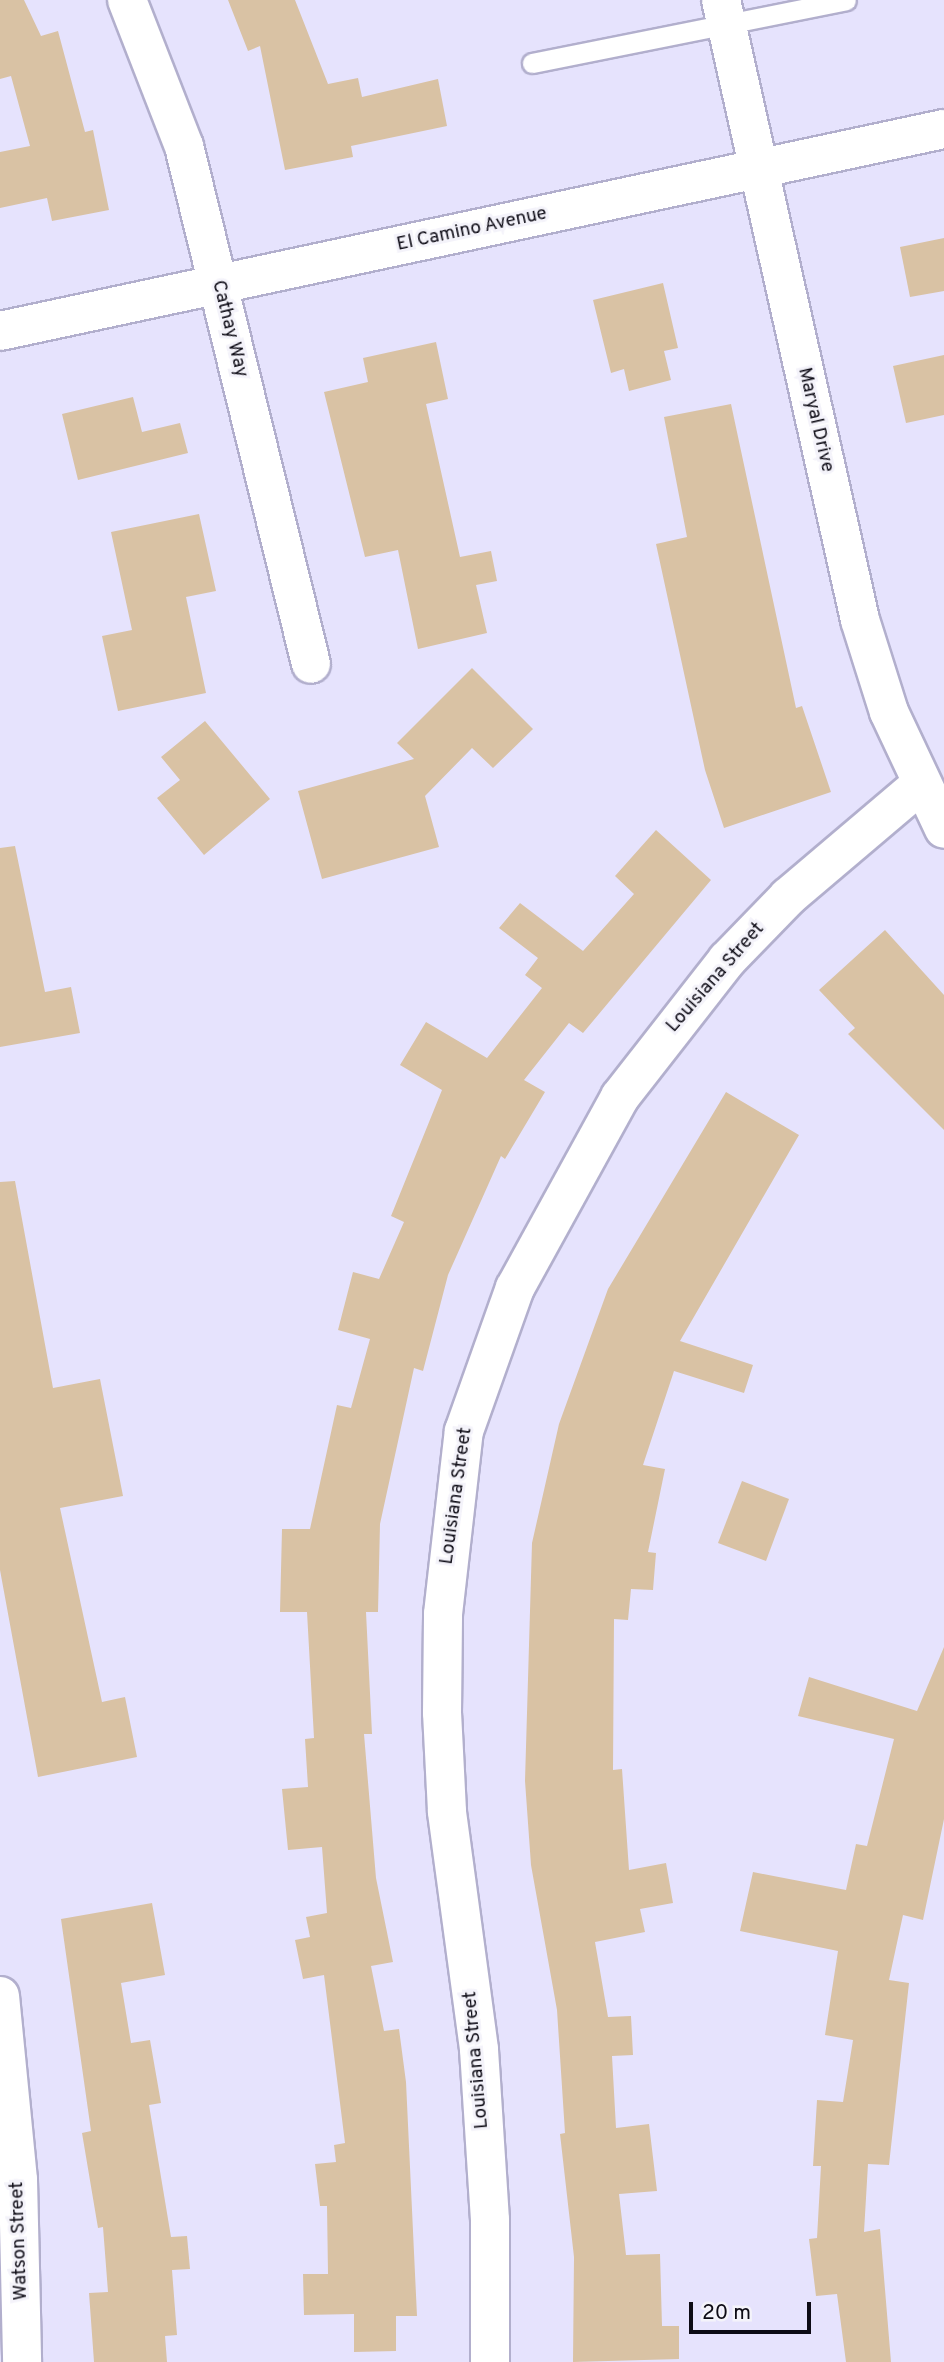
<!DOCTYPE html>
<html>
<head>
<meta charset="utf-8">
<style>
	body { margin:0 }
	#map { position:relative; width:944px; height:2362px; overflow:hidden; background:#e6e3fd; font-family:Overpass,sans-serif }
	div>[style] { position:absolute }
	.building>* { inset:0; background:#d9c2a4 }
	.roads { filter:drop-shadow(2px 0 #b2afcd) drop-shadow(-2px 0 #b2afcd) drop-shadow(0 2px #b2afcd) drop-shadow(0 -2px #b2afcd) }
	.lane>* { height:19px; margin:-9.5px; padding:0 9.5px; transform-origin:9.5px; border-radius:9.5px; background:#fff }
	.street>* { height:38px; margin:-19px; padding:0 19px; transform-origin:19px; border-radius:19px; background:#fff }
	.secondary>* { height:38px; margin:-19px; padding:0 19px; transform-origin:19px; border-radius:19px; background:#fff }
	span { translate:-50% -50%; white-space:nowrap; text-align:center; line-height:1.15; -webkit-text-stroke:6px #f4f3fa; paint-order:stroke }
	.street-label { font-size:19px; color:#0d0b15 }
	.scale { position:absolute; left:689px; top:2302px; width:122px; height:32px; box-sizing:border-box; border:4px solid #0d0b15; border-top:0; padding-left:9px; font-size:21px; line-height:24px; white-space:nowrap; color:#0d0b15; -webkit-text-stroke:5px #f4f3fa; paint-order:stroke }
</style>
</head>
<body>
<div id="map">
	<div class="building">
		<i style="clip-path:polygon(0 0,24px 0,41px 36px,58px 31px,85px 132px,93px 130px,109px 210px,52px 221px,47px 198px,0 208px,0 152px,30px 146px,11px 76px,0 79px)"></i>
		<i style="clip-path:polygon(228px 0,295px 0,328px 84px,358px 78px,362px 97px,438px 79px,447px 126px,351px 146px,353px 157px,285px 170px,260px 46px,248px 51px)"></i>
		<i style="clip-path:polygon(944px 238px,944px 291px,910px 297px,900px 247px)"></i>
		<i style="clip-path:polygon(663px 283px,678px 348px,664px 351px,671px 380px,629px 391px,624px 369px,611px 373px,593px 300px)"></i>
		<i style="clip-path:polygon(436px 342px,448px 399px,426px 404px,460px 557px,491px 551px,497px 581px,476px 585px,487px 633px,418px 649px,398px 550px,365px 557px,324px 392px,368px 382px,363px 358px)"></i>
		<i style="clip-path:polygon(944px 355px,944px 415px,906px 423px,893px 366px)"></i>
		<i style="clip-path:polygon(133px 397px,142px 432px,180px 423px,188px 453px,78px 480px,62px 414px)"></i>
		<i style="clip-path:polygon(731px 404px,796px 708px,802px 706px,831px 792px,724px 828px,705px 770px,656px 544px,687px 537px,664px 417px)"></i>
		<i style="clip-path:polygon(199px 514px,216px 591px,186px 597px,206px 693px,118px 711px,102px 636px,132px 630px,111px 532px)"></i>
		<i style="clip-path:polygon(472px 668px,533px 729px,493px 768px,472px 748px,425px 796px,439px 847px,322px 879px,298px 791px,414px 759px,397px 743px)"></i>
		<i style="clip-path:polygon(205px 721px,270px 799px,204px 855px,157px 798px,180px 780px,161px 757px)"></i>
		<i style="clip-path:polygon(656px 830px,711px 880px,583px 1033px,569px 1023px,524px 1080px,545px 1092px,505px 1159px,501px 1156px,448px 1275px,423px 1371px,414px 1368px,380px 1524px,378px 1612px,366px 1612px,372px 1734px,364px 1734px,376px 1878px,393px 1962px,371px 1966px,384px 2031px,399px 2029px,406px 2082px,417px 2316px,396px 2316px,396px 2351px,354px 2352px,354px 2314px,304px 2315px,303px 2274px,328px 2274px,327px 2206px,320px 2206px,315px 2164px,336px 2162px,334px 2145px,345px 2143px,324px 1975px,303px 1979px,295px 1940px,310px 1937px,306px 1917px,327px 1913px,322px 1847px,288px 1850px,282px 1789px,308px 1787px,305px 1739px,314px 1738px,307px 1612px,280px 1612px,282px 1529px,310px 1529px,337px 1405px,351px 1408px,370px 1339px,338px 1330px,353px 1272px,379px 1279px,404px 1222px,391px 1216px,442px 1090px,400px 1065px,426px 1022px,487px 1058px,542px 988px,525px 975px,538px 958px,499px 928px,520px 903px,583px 951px,634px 894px,615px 876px)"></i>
		<i style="clip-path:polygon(15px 846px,45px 992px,71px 987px,80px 1033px,0 1047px,0 848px)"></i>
		<i style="clip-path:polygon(885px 930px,944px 995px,944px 1130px,848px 1034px,855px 1028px,819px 990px)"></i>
		<i style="clip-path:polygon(726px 1092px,799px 1135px,680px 1341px,753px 1365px,744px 1393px,674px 1371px,643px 1465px,665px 1469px,648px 1552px,656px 1553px,653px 1590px,631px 1589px,628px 1620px,614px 1619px,613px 1770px,622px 1769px,629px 1870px,666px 1863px,673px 1903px,640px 1909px,645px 1932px,595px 1942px,608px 2017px,631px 2016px,633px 2055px,612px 2056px,616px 2128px,649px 2124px,657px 2191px,619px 2194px,626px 2255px,660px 2254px,662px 2326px,679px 2326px,679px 2359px,573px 2362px,574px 2257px,560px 2134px,565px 2133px,557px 2010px,531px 1865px,525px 1781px,532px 1543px,559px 1424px,608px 1289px)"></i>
		<i style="clip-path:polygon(15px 1181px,53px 1388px,100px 1379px,123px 1496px,60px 1508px,102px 1702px,125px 1697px,137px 1757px,38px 1777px,0 1570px,0 1182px)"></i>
		<i style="clip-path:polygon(742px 1481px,789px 1499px,766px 1561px,718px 1543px)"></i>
		<i style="clip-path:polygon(944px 1647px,944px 1819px,923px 1920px,903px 1915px,889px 1980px,909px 1983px,889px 2165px,868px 2164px,864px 2232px,880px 2229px,891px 2362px,846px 2362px,837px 2294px,816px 2296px,809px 2239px,817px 2238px,821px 2166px,813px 2166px,817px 2100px,843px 2102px,853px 2040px,825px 2035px,838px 1951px,740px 1931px,753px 1872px,846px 1890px,856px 1844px,867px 1846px,894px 1739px,798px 1716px,809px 1677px,917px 1711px)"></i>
		<i style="clip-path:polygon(152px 1903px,165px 1975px,121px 1983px,131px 2043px,150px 2040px,161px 2103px,149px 2105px,171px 2237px,187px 2236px,190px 2269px,172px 2270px,177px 2335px,165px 2336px,167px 2362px,94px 2362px,89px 2293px,108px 2292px,103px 2227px,98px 2228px,82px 2133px,91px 2131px,61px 1919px)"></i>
	</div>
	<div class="roads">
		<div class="lane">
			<i style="left:532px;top:63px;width:320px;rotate:-11.3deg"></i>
		</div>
		<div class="street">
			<i style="left:127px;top:0;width:157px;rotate:68.7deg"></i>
			<i style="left:184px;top:146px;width:533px;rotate:76.22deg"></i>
			<i style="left:721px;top:0;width:635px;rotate:77.36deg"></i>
			<i style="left:860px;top:620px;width:96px;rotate:72.5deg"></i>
			<i style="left:889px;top:712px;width:129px;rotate:64.8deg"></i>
			<i style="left:0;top:1996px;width:185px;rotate:84.4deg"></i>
			<i style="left:18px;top:2180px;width:182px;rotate:88.7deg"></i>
			<i style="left:490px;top:2362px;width:142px;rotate:-90deg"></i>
			<i style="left:490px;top:2220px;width:171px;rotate:-93.7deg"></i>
			<i style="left:479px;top:2049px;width:240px;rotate:-97.7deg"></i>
			<i style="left:447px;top:1811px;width:98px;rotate:-92.9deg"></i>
			<i style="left:442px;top:1713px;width:99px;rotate:-89.4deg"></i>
			<i style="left:443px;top:1614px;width:184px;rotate:-83.5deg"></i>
			<i style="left:464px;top:1431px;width:152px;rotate:-70.4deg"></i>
			<i style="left:515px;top:1288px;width:218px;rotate:-61.2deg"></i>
			<i style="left:620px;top:1097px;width:174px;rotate:-52deg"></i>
			<i style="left:727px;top:960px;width:88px;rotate:-45.9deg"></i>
			<i style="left:788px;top:897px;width:173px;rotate:-40.3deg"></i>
		</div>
		<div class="secondary">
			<i style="left:0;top:331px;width:965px;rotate:-12.08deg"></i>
		</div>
	</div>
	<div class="street-label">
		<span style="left:472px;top:230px;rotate:-12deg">El Camino Avenue</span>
		<span style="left:229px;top:329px;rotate:76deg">Cathay Way</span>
		<span style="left:815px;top:420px;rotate:77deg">Maryal Drive</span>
		<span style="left:716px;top:978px;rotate:-49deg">Louisiana Street</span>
		<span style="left:457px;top:1496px;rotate:-82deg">Louisiana Street</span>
		<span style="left:477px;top:2060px;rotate:-95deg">Louisiana Street</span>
		<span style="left:20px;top:2241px;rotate:-92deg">Watson Street</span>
	</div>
	<div class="scale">20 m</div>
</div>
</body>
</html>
